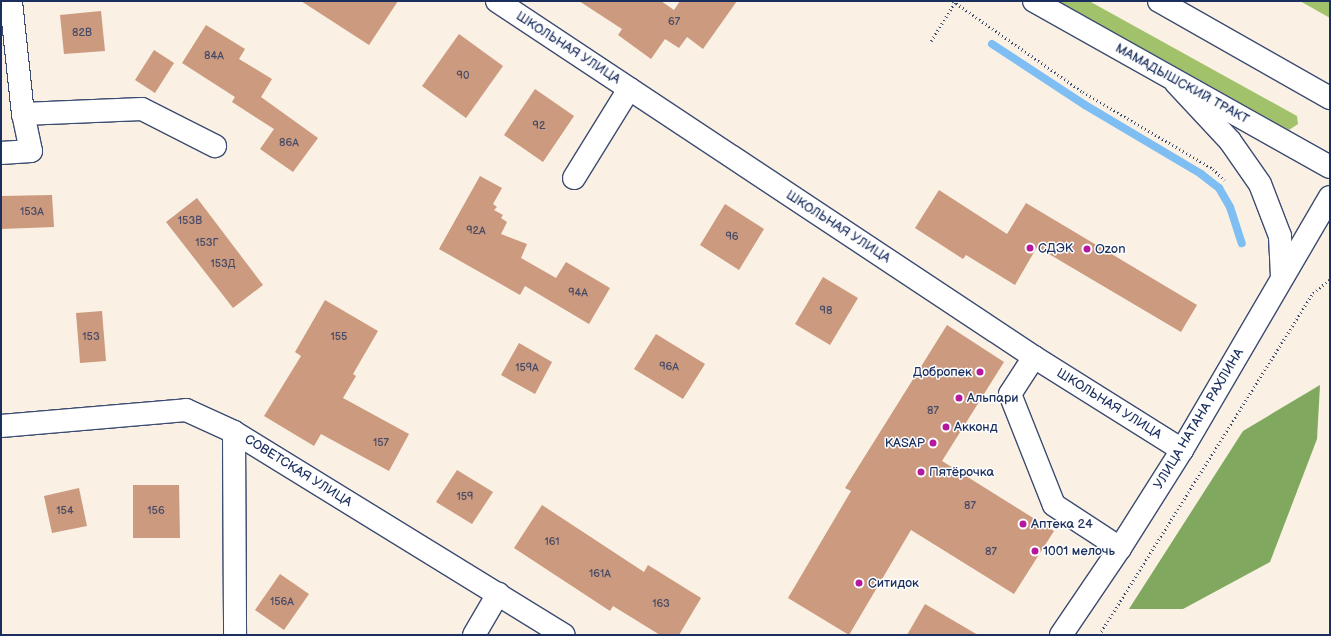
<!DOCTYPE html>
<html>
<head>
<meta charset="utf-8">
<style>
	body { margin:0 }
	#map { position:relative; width:1331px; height:636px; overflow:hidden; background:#faf0e3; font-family:"Balsamiq Sans",sans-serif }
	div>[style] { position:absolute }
	.green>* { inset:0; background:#a1c26b }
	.forest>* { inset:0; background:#80a85f }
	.stream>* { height:8px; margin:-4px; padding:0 4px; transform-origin:4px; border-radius:4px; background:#7fbef3 }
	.building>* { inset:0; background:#cb9a7f }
	.path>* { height:2.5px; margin-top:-1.25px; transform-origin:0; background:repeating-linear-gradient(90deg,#3c4c72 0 1px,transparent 0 4px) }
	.roads { filter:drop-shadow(1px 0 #3c4c72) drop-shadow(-1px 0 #3c4c72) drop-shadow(0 1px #3c4c72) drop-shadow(0 -1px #3c4c72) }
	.minor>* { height:22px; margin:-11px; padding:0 11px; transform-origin:11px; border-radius:11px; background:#fff }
	.major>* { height:22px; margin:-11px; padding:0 11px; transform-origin:11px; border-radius:11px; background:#fff }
	.dots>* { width:11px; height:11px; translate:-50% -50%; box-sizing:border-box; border:2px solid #fff; border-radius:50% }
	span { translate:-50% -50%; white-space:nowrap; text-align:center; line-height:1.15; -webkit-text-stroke:3px #fff; paint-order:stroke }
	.number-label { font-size:11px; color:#474a66 }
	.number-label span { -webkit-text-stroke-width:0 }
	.street-label { font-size:13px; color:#1b2f5e }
	.poi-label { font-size:13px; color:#1b2f5e }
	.left { translate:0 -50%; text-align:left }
	.right { translate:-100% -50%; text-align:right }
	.frame { position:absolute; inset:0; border:2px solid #1b2f5e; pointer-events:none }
</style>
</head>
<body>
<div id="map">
	<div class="green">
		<i style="clip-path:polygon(1058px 1px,1089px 1px,1297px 116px,1298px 124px,1289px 130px)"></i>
		<i style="clip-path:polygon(1300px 1px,1330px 1px,1330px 18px)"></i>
	</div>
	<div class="forest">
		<i style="clip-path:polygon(1320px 385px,1317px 439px,1270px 562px,1183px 609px,1129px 609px,1243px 431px)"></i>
	</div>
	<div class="stream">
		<i style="left:992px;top:44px;width:111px;rotate:33.3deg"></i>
		<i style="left:1085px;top:105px;width:135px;rotate:30.7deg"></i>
		<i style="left:1201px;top:174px;width:23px;rotate:38deg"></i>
		<i style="left:1219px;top:188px;width:22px;rotate:60deg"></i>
		<i style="left:1230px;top:207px;width:38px;rotate:72deg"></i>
	</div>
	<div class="building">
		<i style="clip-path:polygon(301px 1px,398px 1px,369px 45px)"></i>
		<i style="clip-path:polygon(579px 1px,661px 1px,674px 10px,680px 1px,737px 1px,703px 49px,687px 37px,679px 48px,665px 39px,651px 59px,618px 35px,622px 29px)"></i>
		<i style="clip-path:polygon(101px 11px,105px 51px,64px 54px,60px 15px)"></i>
		<i style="clip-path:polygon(206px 25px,245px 49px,239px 59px,272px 79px,261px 97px,318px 138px,293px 172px,260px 149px,274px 129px,232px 102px,235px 97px,182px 63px)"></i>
		<i style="clip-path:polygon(459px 34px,503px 66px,466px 118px,422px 86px)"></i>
		<i style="clip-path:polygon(154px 50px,174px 63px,155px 93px,135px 80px)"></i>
		<i style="clip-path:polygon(535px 89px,574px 116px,543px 162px,504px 135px)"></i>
		<i style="clip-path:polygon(480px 176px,502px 188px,493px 204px,497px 207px,494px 210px,503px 215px,501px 218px,507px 222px,501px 234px,527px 244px,521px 258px,556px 278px,566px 262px,610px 288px,589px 324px,525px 286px,520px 295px,439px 249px)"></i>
		<i style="clip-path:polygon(939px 190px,1007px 234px,1026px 203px,1197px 305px,1181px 332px,1037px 247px,1015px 285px,966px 255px,963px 259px,915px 228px)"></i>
		<i style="clip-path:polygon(52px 195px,54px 227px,1px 229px,1px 196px)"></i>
		<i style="clip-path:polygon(197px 198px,263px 285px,233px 308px,166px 222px)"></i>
		<i style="clip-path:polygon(725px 204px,764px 229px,739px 270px,700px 245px)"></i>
		<i style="clip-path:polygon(823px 277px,858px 298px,830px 345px,795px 324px)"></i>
		<i style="clip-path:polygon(325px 300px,378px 331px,353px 374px,356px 376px,343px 398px,409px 434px,389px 471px,321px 434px,314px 446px,264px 416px,301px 356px,295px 352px)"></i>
		<i style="clip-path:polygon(102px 311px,106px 361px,80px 363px,76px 313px)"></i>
		<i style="clip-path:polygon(947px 325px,1004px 362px,942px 461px,1054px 531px,1014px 594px,911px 530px,849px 635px,788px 598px,851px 491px,845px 488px)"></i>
		<i style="clip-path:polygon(656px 334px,705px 364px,683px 399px,634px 369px)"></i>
		<i style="clip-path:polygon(519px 343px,552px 362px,535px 394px,501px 375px)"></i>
		<i style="clip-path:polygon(457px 470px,493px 492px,472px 524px,436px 502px)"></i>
		<i style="clip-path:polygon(133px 485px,179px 485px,180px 538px,133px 538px)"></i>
		<i style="clip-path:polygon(79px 488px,87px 526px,52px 533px,44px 496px)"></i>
		<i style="clip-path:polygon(542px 505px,644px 572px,648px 565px,701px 598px,679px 635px,660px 635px,613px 606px,610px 611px,514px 548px)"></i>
		<i style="clip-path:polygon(280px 574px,309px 594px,284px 630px,255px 610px)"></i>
		<i style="clip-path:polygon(925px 604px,978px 635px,907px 635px)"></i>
	</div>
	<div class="path">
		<i style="left:953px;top:1px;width:159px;rotate:35deg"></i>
		<i style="left:1083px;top:92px;width:151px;rotate:30.6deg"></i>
		<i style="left:1213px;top:169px;width:16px;rotate:43deg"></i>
		<i style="left:931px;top:41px;width:46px;rotate:-58.4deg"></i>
		<i style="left:1099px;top:635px;width:403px;rotate:-58deg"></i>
		<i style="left:1313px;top:293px;width:22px;rotate:-39deg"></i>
	</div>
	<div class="roads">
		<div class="minor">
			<i style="left:497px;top:1px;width:644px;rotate:33.54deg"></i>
			<i style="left:1034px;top:357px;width:175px;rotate:32.1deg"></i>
			<i style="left:1176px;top:83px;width:79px;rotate:47deg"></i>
			<i style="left:1230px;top:141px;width:52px;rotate:55.1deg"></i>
			<i style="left:1260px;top:184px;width:56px;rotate:69deg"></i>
			<i style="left:1280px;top:236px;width:41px;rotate:87.2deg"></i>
			<i style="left:23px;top:114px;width:119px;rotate:-2.4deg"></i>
			<i style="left:142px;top:109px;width:82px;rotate:26.9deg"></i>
			<i style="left:1px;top:153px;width:30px;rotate:-4deg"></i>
			<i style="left:31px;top:151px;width:38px;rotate:-102deg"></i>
			<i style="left:23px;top:114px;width:114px;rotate:-96.1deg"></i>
			<i style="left:574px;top:178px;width:105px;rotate:-58.3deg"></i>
			<i style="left:1034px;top:357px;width:44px;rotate:123deg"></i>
			<i style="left:1010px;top:394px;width:119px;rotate:68.4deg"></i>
			<i style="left:1054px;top:505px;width:79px;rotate:33.1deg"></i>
			<i style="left:1px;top:426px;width:186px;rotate:-4.9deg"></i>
			<i style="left:186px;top:410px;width:53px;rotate:24.6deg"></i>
			<i style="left:234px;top:432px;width:387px;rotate:31.6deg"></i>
			<i style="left:234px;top:432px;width:203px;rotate:89.7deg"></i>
			<i style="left:474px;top:635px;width:48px;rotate:-59.7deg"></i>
			<i style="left:1061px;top:635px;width:105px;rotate:-55.9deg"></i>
			<i style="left:1120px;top:548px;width:116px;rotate:-57.7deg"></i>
			<i style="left:1182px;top:450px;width:293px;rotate:-59.7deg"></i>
		</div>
		<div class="major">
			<i style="left:1034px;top:1px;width:339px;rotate:29.3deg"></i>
			<i style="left:1159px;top:1px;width:197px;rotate:29.6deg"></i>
		</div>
	</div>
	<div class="dots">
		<i style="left:1030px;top:248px;background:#b5179e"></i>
		<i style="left:1087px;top:249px;background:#b5179e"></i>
		<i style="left:980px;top:372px;background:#b5179e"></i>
		<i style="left:959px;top:398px;background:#b5179e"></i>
		<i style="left:946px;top:427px;background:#b5179e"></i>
		<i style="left:933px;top:443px;background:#b5179e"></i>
		<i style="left:921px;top:472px;background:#b5179e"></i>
		<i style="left:1023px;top:524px;background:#b5179e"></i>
		<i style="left:1035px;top:551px;background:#b5179e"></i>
		<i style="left:859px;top:583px;background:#b5179e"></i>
	</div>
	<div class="number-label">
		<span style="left:674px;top:22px">67</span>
		<span style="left:82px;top:33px">82В</span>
		<span style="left:214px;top:56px">84А</span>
		<span style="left:463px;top:76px">90</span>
		<span style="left:539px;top:126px">92</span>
		<span style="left:289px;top:143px">86А</span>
		<span style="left:32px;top:212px">153А</span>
		<span style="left:190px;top:221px">153В</span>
		<span style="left:476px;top:231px">92А</span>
		<span style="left:732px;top:237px">96</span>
		<span style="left:207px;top:243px">153Г</span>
		<span style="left:223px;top:264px">153Д</span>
		<span style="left:578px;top:293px">94А</span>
		<span style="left:826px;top:311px">98</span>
		<span style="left:91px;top:337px">153</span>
		<span style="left:339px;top:337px">155</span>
		<span style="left:669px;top:367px">96А</span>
		<span style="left:527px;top:368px">159А</span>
		<span style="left:933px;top:411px">87</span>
		<span style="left:381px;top:443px">157</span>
		<span style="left:465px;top:497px">159</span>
		<span style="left:970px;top:506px">87</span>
		<span style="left:65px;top:511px">154</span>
		<span style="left:156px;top:511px">156</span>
		<span style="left:552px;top:542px">161</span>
		<span style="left:991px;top:552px">87</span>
		<span style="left:600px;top:574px">161А</span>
		<span style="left:282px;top:602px">156А</span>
		<span style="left:661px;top:604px">163</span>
	</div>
	<div class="street-label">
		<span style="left:568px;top:48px;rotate:33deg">ШКОЛЬНАЯ УЛИЦА</span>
		<span style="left:1182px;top:84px;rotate:29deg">МАМАДЫШСКИЙ ТРАКТ</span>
		<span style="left:838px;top:227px;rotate:33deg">ШКОЛЬНАЯ УЛИЦА</span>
		<span style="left:1109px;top:404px;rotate:32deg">ШКОЛЬНАЯ УЛИЦА</span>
		<span style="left:1199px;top:419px;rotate:-59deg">УЛИЦА НАТАНА РАХЛИНА</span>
		<span style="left:298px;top:471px;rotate:32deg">СОВЕТСКАЯ УЛИЦА</span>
	</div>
	<div class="poi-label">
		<span class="left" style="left:1038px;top:248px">СДЭК</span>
		<span class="left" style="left:1095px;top:249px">Ozon</span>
		<span class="right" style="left:972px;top:372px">Добропек</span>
		<span class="left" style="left:967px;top:398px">Альпари</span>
		<span class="left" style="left:954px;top:427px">Акконд</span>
		<span class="right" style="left:925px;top:443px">KASAP</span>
		<span class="left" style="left:929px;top:472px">Пятёрочка</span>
		<span class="left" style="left:1031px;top:524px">Аптека 24</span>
		<span class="left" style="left:1043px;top:551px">1001 мелочь</span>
		<span class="left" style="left:868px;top:583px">Ситидок</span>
	</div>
	<div class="frame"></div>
</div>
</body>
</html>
